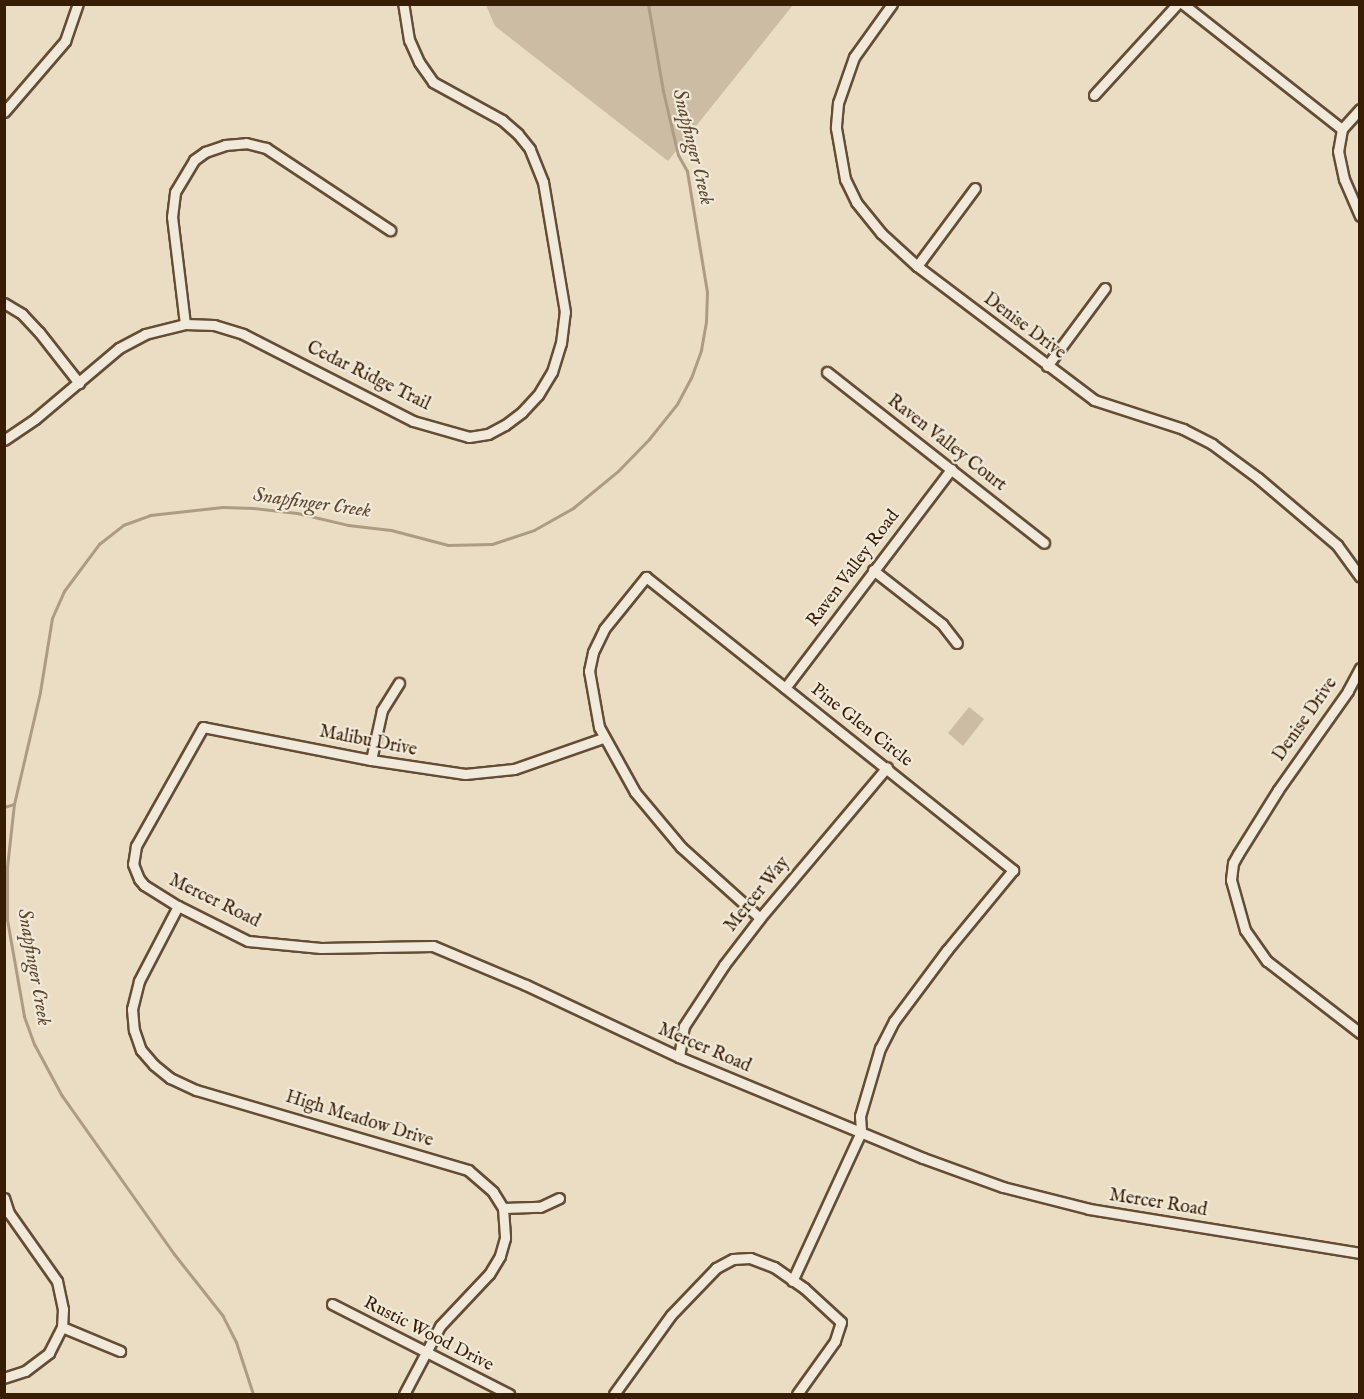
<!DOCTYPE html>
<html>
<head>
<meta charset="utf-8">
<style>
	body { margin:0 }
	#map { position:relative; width:1364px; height:1399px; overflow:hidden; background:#eaddc4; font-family:"IM FELL English",serif }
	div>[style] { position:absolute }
	.green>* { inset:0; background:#ccbca3 }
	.stream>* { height:3px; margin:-1.5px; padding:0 1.5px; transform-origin:1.5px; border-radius:1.5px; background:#ad9c83 }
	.roads { filter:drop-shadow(2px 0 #644d34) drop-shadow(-2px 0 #644d34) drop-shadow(0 2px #644d34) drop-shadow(0 -2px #644d34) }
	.minor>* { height:9px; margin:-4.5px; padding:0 4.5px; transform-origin:4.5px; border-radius:4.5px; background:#f1e9d9 }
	span { translate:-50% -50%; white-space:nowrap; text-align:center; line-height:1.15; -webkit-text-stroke:4.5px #f1e9d9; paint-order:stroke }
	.street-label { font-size:18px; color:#371d04 }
	.water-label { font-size:20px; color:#604930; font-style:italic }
	.frame { position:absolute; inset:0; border:6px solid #371d04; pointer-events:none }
</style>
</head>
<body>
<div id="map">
	<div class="green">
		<i style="clip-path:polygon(486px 5px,793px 5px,668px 161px,495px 26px)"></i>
		<i style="clip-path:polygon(969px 707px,984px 719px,963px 746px,948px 733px)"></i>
	</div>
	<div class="stream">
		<i style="left:4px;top:807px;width:10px;rotate:-17deg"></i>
		<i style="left:253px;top:1394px;width:55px;rotate:-108.1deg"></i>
		<i style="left:236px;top:1342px;width:29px;rotate:-117deg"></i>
		<i style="left:223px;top:1316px;width:79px;rotate:-128.3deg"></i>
		<i style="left:174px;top:1254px;width:194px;rotate:-125.3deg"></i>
		<i style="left:62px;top:1096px;width:59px;rotate:-118.3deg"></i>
		<i style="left:34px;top:1044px;width:30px;rotate:-110deg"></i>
		<i style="left:24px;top:1016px;width:97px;rotate:-100deg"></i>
		<i style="left:7px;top:920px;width:53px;rotate:-90deg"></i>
		<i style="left:7px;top:867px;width:63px;rotate:-83.7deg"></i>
		<i style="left:14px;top:804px;width:115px;rotate:-76.9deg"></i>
		<i style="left:40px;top:692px;width:75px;rotate:-80.8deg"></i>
		<i style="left:52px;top:618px;width:30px;rotate:-66deg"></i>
		<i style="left:64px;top:591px;width:59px;rotate:-53.3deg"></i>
		<i style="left:99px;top:544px;width:31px;rotate:-38deg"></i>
		<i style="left:123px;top:525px;width:29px;rotate:-20deg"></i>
		<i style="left:150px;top:515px;width:73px;rotate:-6.3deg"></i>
		<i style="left:223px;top:507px;width:30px;rotate:2deg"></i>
		<i style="left:253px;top:508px;width:44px;rotate:6.5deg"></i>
		<i style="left:297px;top:513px;width:52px;rotate:13.2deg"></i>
		<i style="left:348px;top:525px;width:43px;rotate:6.6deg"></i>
		<i style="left:391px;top:530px;width:59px;rotate:14.7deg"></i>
		<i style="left:448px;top:545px;width:44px;rotate:-1.3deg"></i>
		<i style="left:492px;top:544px;width:44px;rotate:-18.4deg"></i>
		<i style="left:534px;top:530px;width:45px;rotate:-29.4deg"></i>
		<i style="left:573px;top:508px;width:58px;rotate:-39.4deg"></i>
		<i style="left:618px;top:471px;width:45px;rotate:-45.9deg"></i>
		<i style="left:649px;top:439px;width:45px;rotate:-51.3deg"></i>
		<i style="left:677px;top:404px;width:30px;rotate:-62deg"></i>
		<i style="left:691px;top:378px;width:30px;rotate:-70deg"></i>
		<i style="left:701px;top:350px;width:29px;rotate:-80deg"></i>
		<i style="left:706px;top:321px;width:29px;rotate:-88deg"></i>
		<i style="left:707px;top:292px;width:123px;rotate:-99.4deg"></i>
		<i style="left:687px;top:171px;width:18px;rotate:-119deg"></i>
		<i style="left:678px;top:155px;width:66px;rotate:-103.2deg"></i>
		<i style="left:663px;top:91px;width:88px;rotate:-99.8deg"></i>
	</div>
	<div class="roads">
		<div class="minor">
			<i style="left:892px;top:4px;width:65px;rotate:125.6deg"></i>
			<i style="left:854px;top:57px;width:49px;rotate:109.2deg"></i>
			<i style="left:838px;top:103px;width:25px;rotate:95deg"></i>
			<i style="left:836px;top:128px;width:52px;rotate:80deg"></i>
			<i style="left:845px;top:179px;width:25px;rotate:64deg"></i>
			<i style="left:856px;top:202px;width:40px;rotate:51deg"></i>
			<i style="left:881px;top:233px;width:49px;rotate:42.5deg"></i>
			<i style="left:917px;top:266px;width:222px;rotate:37.1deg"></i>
			<i style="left:1094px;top:400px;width:94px;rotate:18deg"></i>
			<i style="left:1183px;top:429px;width:33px;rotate:27deg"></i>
			<i style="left:1212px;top:444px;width:57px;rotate:36.5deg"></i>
			<i style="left:1258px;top:478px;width:104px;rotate:40.3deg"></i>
			<i style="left:1337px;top:545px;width:39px;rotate:54deg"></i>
			<i style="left:1183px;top:4px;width:202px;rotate:38.2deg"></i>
			<i style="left:1094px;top:95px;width:123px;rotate:-47.6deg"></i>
			<i style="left:1360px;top:109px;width:27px;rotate:132deg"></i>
			<i style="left:1342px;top:129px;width:22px;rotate:100deg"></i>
			<i style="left:1338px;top:151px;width:29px;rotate:78deg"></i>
			<i style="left:1344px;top:179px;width:40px;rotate:66.6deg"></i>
			<i style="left:4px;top:112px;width:94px;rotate:-49.3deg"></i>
			<i style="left:65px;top:41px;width:39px;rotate:-71deg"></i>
			<i style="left:917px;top:266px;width:97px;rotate:-53.4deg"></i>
			<i style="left:4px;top:303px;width:21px;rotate:31deg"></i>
			<i style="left:22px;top:314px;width:25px;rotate:47deg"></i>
			<i style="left:39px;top:332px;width:65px;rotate:51.9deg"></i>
			<i style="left:185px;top:324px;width:108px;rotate:-96.9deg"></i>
			<i style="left:172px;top:217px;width:25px;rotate:-83deg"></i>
			<i style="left:175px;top:192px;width:37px;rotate:-59deg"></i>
			<i style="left:194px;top:160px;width:14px;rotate:-36deg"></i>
			<i style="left:205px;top:152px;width:21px;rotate:-19deg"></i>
			<i style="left:225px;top:145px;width:21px;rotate:-5deg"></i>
			<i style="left:246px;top:143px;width:21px;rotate:14deg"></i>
			<i style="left:266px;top:148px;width:149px;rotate:33.5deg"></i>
			<i style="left:1047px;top:366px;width:97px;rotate:-53.4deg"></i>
			<i style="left:827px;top:372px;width:276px;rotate:38.2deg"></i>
			<i style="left:4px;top:440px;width:37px;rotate:-34deg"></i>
			<i style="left:35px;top:419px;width:110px;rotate:-40.2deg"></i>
			<i style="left:119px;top:348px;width:30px;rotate:-28deg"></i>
			<i style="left:145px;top:334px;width:41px;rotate:-14deg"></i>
			<i style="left:185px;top:324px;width:29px;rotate:2deg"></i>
			<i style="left:214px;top:325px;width:30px;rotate:17deg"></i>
			<i style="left:243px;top:334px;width:191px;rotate:27.1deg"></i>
			<i style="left:413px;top:421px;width:58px;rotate:15.9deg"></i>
			<i style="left:469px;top:437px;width:19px;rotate:-9deg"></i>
			<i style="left:488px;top:434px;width:19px;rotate:-28deg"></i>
			<i style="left:505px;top:425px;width:21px;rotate:-37deg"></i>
			<i style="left:522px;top:412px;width:23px;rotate:-47deg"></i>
			<i style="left:538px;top:395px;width:27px;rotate:-59deg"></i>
			<i style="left:552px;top:372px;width:30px;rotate:-73deg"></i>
			<i style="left:561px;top:343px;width:31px;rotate:-83deg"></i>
			<i style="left:565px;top:312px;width:132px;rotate:-99.6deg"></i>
			<i style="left:543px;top:182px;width:35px;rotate:-112deg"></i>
			<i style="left:530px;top:149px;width:19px;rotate:-129deg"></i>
			<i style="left:518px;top:134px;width:21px;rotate:-139deg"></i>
			<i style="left:502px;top:120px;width:79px;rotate:-151.2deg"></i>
			<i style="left:433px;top:82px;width:24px;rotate:-125deg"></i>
			<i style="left:419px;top:62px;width:24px;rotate:-114deg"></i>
			<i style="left:409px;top:40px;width:36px;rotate:-99deg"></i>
			<i style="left:873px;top:570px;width:88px;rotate:38deg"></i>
			<i style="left:942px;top:624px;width:24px;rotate:52deg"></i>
			<i style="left:1360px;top:668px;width:26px;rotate:118deg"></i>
			<i style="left:1348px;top:691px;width:121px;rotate:125.3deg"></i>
			<i style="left:1278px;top:790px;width:75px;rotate:122deg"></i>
			<i style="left:1238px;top:854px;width:10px;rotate:119deg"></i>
			<i style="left:1233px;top:863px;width:17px;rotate:97deg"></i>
			<i style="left:1231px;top:880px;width:52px;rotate:74.4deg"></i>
			<i style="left:1245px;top:930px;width:38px;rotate:55deg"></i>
			<i style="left:1267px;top:961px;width:118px;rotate:37.7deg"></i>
			<i style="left:785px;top:688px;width:275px;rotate:-52.8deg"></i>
			<i style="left:603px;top:738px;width:94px;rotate:160.8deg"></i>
			<i style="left:514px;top:769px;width:49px;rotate:174.2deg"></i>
			<i style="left:465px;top:774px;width:95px;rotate:-171.5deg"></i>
			<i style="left:371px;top:760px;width:171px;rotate:-168.9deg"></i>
			<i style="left:203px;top:727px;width:137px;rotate:119.4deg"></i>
			<i style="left:136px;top:846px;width:18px;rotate:99deg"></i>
			<i style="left:133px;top:864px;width:16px;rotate:68deg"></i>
			<i style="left:139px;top:879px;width:8px;rotate:50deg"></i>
			<i style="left:144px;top:885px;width:40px;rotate:32deg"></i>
			<i style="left:178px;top:906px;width:78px;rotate:26.6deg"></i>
			<i style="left:248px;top:941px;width:73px;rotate:5.5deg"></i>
			<i style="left:321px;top:948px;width:112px;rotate:-1deg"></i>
			<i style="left:433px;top:946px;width:101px;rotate:22.8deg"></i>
			<i style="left:526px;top:985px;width:169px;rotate:25.2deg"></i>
			<i style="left:679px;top:1057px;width:264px;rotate:22.5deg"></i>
			<i style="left:923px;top:1158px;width:85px;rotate:19.9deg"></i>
			<i style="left:1003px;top:1187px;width:89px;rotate:14.3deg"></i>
			<i style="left:1089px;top:1209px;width:275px;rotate:9.2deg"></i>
			<i style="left:371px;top:760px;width:51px;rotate:-77.6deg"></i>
			<i style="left:382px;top:710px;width:32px;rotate:-58deg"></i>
			<i style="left:178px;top:906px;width:85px;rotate:117.5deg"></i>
			<i style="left:139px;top:981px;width:29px;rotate:104deg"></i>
			<i style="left:132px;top:1009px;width:21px;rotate:85deg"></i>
			<i style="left:134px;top:1030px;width:21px;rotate:71deg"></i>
			<i style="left:141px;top:1050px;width:20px;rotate:49deg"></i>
			<i style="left:154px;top:1065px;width:21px;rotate:39deg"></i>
			<i style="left:170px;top:1078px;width:29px;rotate:25deg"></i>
			<i style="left:196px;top:1090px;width:284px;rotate:16.4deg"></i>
			<i style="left:468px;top:1170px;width:33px;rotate:41deg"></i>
			<i style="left:493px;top:1192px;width:19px;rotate:58deg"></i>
			<i style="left:503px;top:1208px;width:30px;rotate:86deg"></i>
			<i style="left:505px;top:1238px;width:19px;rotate:106deg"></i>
			<i style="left:500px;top:1256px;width:21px;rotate:121deg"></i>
			<i style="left:489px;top:1274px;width:71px;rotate:133.3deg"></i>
			<i style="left:440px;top:1326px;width:77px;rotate:117.9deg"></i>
			<i style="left:760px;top:918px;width:106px;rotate:-138.1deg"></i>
			<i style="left:681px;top:847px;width:72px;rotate:-129.9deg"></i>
			<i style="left:635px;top:792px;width:74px;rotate:-119deg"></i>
			<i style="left:599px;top:727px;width:57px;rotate:-100.1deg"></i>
			<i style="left:589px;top:671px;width:19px;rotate:-78deg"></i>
			<i style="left:593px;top:652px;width:25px;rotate:-64deg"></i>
			<i style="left:604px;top:629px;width:67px;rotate:-51.1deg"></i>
			<i style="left:646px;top:577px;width:470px;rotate:38.6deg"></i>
			<i style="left:1013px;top:870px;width:104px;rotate:129.5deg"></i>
			<i style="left:947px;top:950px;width:89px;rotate:126.7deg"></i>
			<i style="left:894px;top:1021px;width:30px;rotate:117deg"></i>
			<i style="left:880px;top:1048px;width:71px;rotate:106.4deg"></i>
			<i style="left:860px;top:1116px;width:16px;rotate:86deg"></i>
			<i style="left:861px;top:1132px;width:164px;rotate:114.8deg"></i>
			<i style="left:679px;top:1057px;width:31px;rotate:-81deg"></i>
			<i style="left:684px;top:1026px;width:73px;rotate:-56.7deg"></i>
			<i style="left:724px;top:965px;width:59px;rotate:-52.5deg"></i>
			<i style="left:760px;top:918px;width:197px;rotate:-49.9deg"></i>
			<i style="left:4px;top:1198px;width:16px;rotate:72deg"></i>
			<i style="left:9px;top:1213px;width:83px;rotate:54.8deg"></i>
			<i style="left:57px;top:1281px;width:29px;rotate:78deg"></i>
			<i style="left:63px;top:1309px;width:18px;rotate:93deg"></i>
			<i style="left:62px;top:1327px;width:29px;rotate:117deg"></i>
			<i style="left:49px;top:1353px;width:30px;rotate:143deg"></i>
			<i style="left:25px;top:1371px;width:22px;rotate:162deg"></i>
			<i style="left:503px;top:1208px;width:37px;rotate:-2deg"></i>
			<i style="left:540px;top:1207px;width:21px;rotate:-25deg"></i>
			<i style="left:332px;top:1304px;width:199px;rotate:27deg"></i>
			<i style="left:62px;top:1327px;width:63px;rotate:22.5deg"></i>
			<i style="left:614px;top:1394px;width:97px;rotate:-54.2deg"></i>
			<i style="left:671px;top:1315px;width:65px;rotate:-46.2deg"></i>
			<i style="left:716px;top:1268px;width:19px;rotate:-28deg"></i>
			<i style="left:733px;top:1259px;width:17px;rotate:-3deg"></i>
			<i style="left:750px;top:1258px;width:26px;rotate:21deg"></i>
			<i style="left:774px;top:1267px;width:37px;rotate:35deg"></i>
			<i style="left:804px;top:1288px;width:50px;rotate:42.6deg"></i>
			<i style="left:841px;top:1322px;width:20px;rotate:108deg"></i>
			<i style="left:835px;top:1341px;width:65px;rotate:125.6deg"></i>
		</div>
	</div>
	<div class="street-label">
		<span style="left:1024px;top:327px;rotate:37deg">Denise Drive</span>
		<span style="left:368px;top:377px;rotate:26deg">Cedar Ridge Trail</span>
		<span style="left:946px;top:444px;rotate:38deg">Raven Valley Court</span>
		<span style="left:854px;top:569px;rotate:-53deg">Raven Valley Road</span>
		<span style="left:1306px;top:720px;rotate:-55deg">Denise Drive</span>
		<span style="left:861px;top:726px;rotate:38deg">Pine Glen Circle</span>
		<span style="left:368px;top:742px;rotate:11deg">Malibu Drive</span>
		<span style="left:758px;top:895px;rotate:-51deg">Mercer Way</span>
		<span style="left:214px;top:902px;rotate:26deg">Mercer Road</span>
		<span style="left:704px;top:1049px;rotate:23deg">Mercer Road</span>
		<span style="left:359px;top:1120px;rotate:17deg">High Meadow Drive</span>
		<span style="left:1158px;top:1204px;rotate:9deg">Mercer Road</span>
		<span style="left:428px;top:1335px;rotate:27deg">Rustic Wood Drive</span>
	</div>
	<div class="water-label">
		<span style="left:693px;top:147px;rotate:76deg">Snapfinger Creek</span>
		<span style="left:312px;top:503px;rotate:8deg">Snapfinger Creek</span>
		<span style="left:34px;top:967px;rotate:80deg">Snapfinger Creek</span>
	</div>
	<div class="frame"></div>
</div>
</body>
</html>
